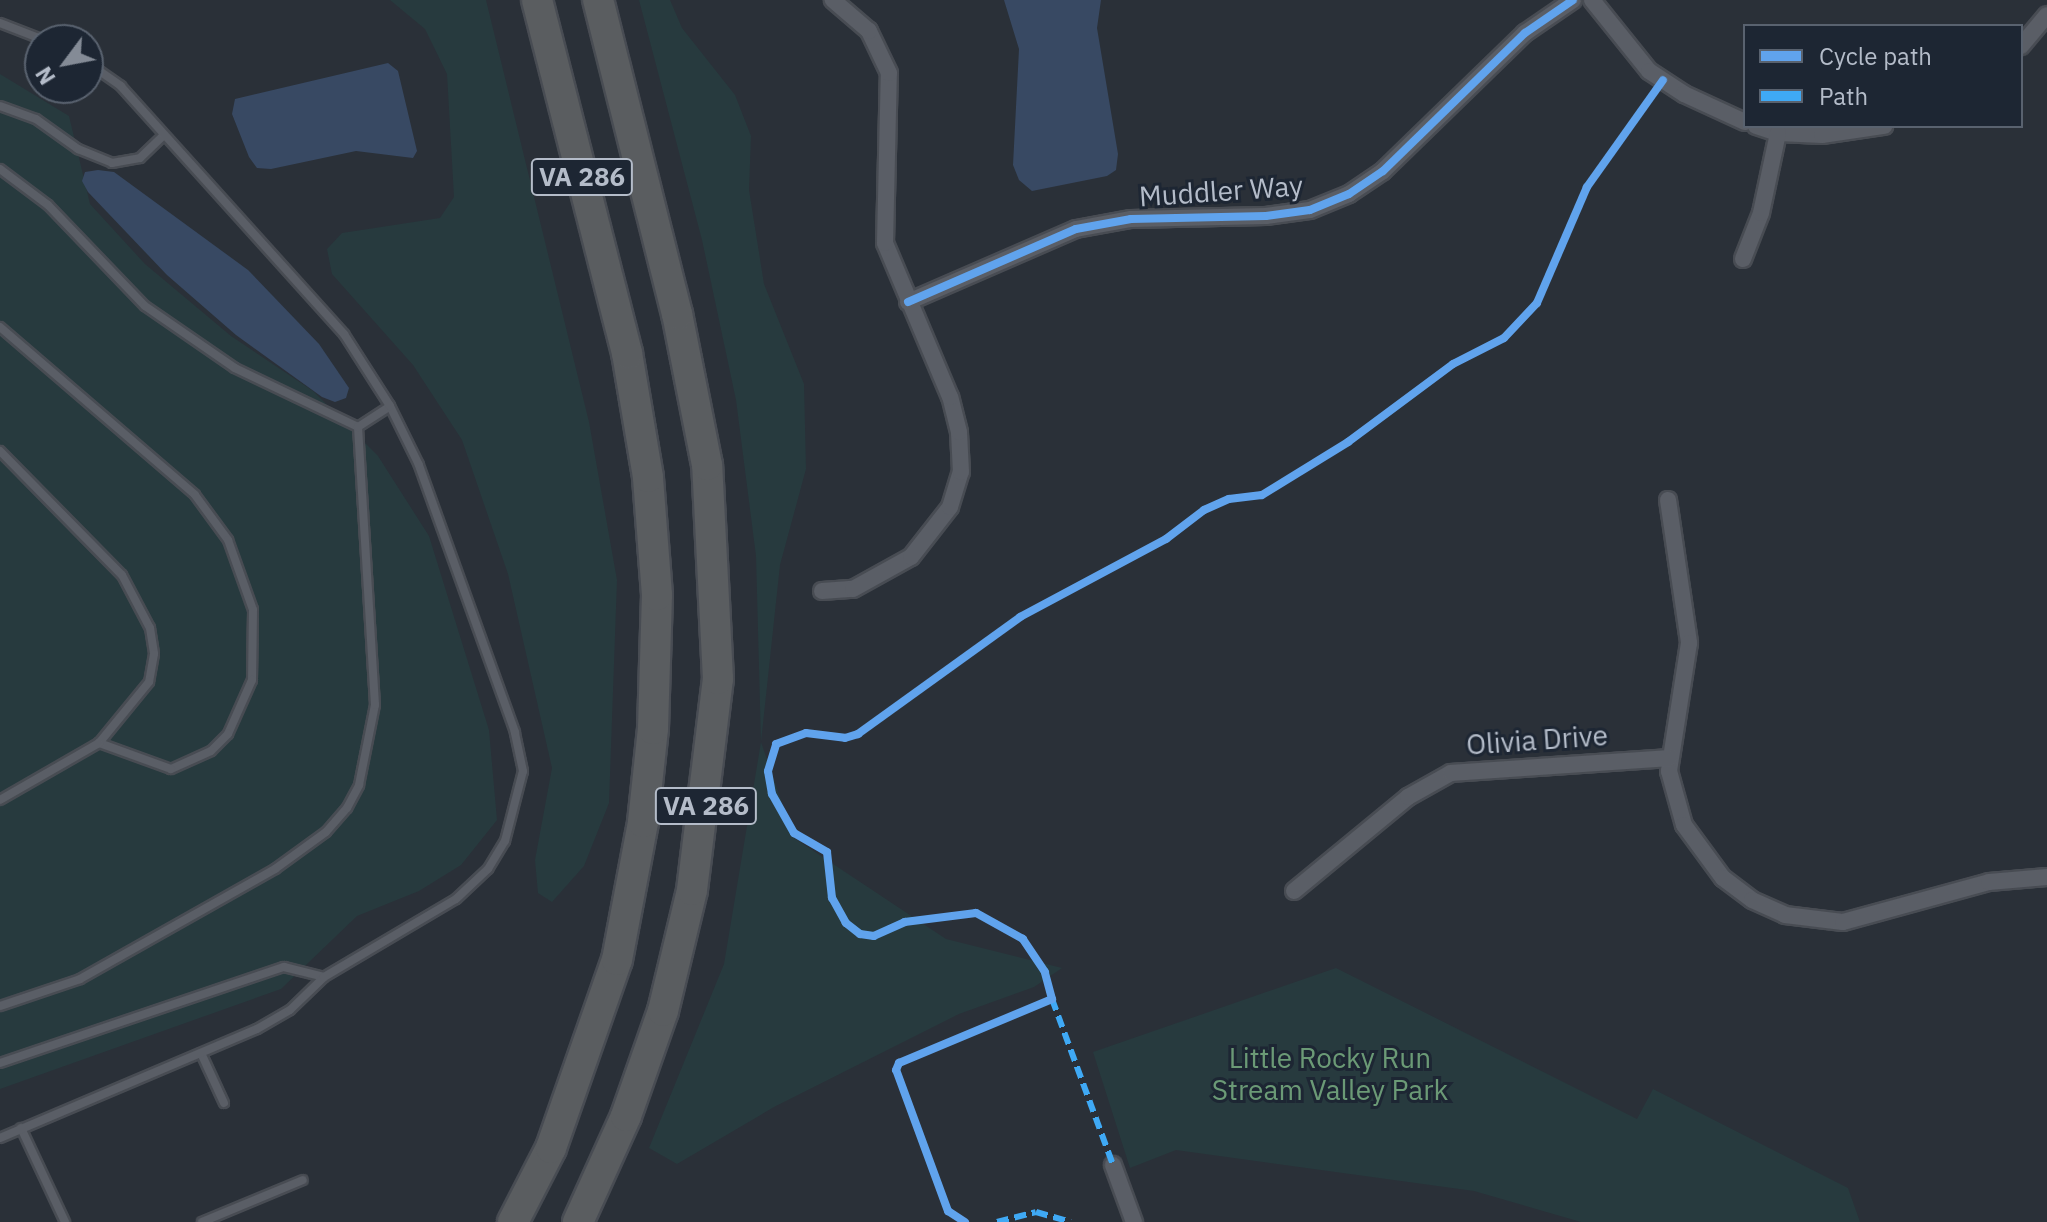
<!DOCTYPE html>
<html>
<head>
<meta charset="utf-8">
<style>
	body { margin:0 }
	#map { position:relative; width:2047px; height:1222px; overflow:hidden; background:#2a3038; font-family:"IBM Plex Sans",sans-serif }
	div>[style] { position:absolute }
	.green>* { inset:0; background:#273a3e }
	.water>* { inset:0; background:#384963 }
	.roads { filter:drop-shadow(2px 0 #484c53) drop-shadow(-2px 0 #484c53) drop-shadow(0 2px #484c53) drop-shadow(0 -2px #484c53) }
	.lane>* { height:8px; margin:-4px; padding:0 4px; transform-origin:4px; border-radius:4px; background:#5a5e66 }
	.street>* { height:16px; margin:-8px; padding:0 8px; transform-origin:8px; border-radius:8px; background:#5a5e66 }
	.highway>* { height:30px; margin:-15px; padding:0 15px; transform-origin:15px; border-radius:15px; background:#5a5d60 }
	.quiet>* { height:6px; margin-top:-3px; transform-origin:0; background:repeating-linear-gradient(90deg,#3fa9f5 0 12px,transparent 0 18px) }
	.cycleway>* { height:8px; margin:-4px; padding:0 4px; transform-origin:4px; border-radius:4px; background:#60a3ed }
	span { translate:-50% -50%; white-space:nowrap; text-align:center; line-height:1.15; -webkit-text-stroke:6px #1d2633; paint-order:stroke }
	.shield-label span { padding:2px 6px; background:#1d2633; border:2px solid; border-radius:6px; -webkit-text-stroke-width:0 }
	.shield-label { font-size:26px; color:#b4bcc9; font-weight:700 }
	.street-label { font-size:28px; color:#b4bcc9 }
	.park-label { font-size:28px; color:#6b9a76 }
	.legend { position:absolute; left:1743px; top:24px; width:280px; height:104px; box-sizing:border-box; background:#1d2633; border:2px solid #59626f; margin:0; padding:10px 14px; list-style:none; font-size:24px; color:#b4bcc9 }
	.legend li { display:flex; align-items:center; gap:16px; height:40px }
	.legend b { width:40px; border:2px solid #59626f }
	.north { position:absolute; left:24px; top:24px; width:80px; height:80px; box-sizing:border-box; background:#1d2633; border:2px solid #59626f; border-radius:50%; rotate:238deg; font-size:22px; font-weight:700; line-height:32px; text-align:center; color:#b4bcc9 }
	.north::after { content:''; display:block; margin:auto; width:28px; height:36px; background:#848b96; clip-path:polygon(50% 0,100% 100%,50% 72%,0 100%) }
</style>
</head>
<body>
<div id="map">
	<div class="green">
		<i style="clip-path:polygon(390px 0,486px 0,589px 422px,617px 580px,609px 803px,584px 866px,552px 902px,538px 893px,535px 860px,552px 768px,508px 574px,462px 440px,413px 365px,332px 274px,327px 249px,342px 233px,440px 218px,454px 197px,447px 74px,425px 29px)"></i>
		<i style="clip-path:polygon(639px 0,670px 0,682px 28px,735px 95px,751px 136px,749px 190px,764px 284px,804px 384px,806px 469px,780px 565px,761px 742px,794px 838px,946px 939px,1062px 968px,1034px 987px,959px 1014px,774px 1107px,677px 1164px,649px 1148px,724px 964px,761px 742px,756px 556px,736px 400px,702px 240px)"></i>
		<i style="clip-path:polygon(0 74px,69px 116px,90px 204px,145px 264px,231px 336px,313px 391px,378px 456px,429px 536px,489px 730px,497px 820px,461px 865px,419px 891px,357px 916px,281px 989px,0 1089px)"></i>
		<i style="clip-path:polygon(1336px 968px,1637px 1119px,1653px 1089px,1848px 1188px,1860px 1222px,1581px 1222px,1474px 1191px,1176px 1150px,1130px 1168px,1093px 1052px)"></i>
	</div>
	<div class="water">
		<i style="clip-path:polygon(1004px 0,1101px 0,1097px 28px,1118px 154px,1116px 170px,1107px 176px,1032px 191px,1019px 180px,1013px 165px,1019px 49px)"></i>
		<i style="clip-path:polygon(388px 63px,398px 71px,417px 151px,413px 158px,356px 151px,271px 169px,257px 168px,249px 157px,232px 114px,235px 99px)"></i>
		<i style="clip-path:polygon(98px 170px,114px 172px,248px 270px,319px 344px,349px 388px,346px 398px,335px 402px,322px 397px,236px 335px,167px 275px,88px 192px,82px 181px,85px 172px)"></i>
	</div>
	<div class="roads">
		<div class="lane">
			<i style="left:0;top:23px;width:47px;rotate:21.1deg"></i>
			<i style="left:0;top:106px;width:38px;rotate:20deg"></i>
			<i style="left:36px;top:119px;width:52px;rotate:35.5deg"></i>
			<i style="left:78px;top:149px;width:37px;rotate:22deg"></i>
			<i style="left:112px;top:163px;width:28px;rotate:-10deg"></i>
			<i style="left:140px;top:158px;width:32px;rotate:-44deg"></i>
			<i style="left:0;top:169px;width:60px;rotate:36.9deg"></i>
			<i style="left:48px;top:205px;width:140px;rotate:46.2deg"></i>
			<i style="left:145px;top:306px;width:109px;rotate:34.6deg"></i>
			<i style="left:235px;top:368px;width:136px;rotate:25.6deg"></i>
			<i style="left:0;top:327px;width:257px;rotate:40.7deg"></i>
			<i style="left:195px;top:495px;width:56px;rotate:53.7deg"></i>
			<i style="left:228px;top:540px;width:74px;rotate:70.3deg"></i>
			<i style="left:253px;top:610px;width:70px;rotate:90.8deg"></i>
			<i style="left:252px;top:680px;width:59px;rotate:114deg"></i>
			<i style="left:228px;top:734px;width:24px;rotate:135deg"></i>
			<i style="left:211px;top:751px;width:44px;rotate:155.8deg"></i>
			<i style="left:171px;top:769px;width:77px;rotate:-160.1deg"></i>
			<i style="left:0;top:451px;width:174px;rotate:45.5deg"></i>
			<i style="left:122px;top:575px;width:60px;rotate:62.2deg"></i>
			<i style="left:150px;top:628px;width:26px;rotate:81deg"></i>
			<i style="left:154px;top:654px;width:28px;rotate:100deg"></i>
			<i style="left:149px;top:682px;width:79px;rotate:129.3deg"></i>
			<i style="left:99px;top:743px;width:114px;rotate:150.1deg"></i>
			<i style="left:0;top:1006px;width:84px;rotate:-18.6deg"></i>
			<i style="left:80px;top:979px;width:224px;rotate:-29.4deg"></i>
			<i style="left:275px;top:869px;width:63px;rotate:-36deg"></i>
			<i style="left:326px;top:832px;width:32px;rotate:-49deg"></i>
			<i style="left:347px;top:808px;width:26px;rotate:-62deg"></i>
			<i style="left:359px;top:785px;width:82px;rotate:-78.7deg"></i>
			<i style="left:375px;top:705px;width:279px;rotate:-93.5deg"></i>
			<i style="left:358px;top:427px;width:38px;rotate:-33deg"></i>
			<i style="left:201px;top:1053px;width:55px;rotate:65.3deg"></i>
			<i style="left:0;top:1063px;width:300px;rotate:-18.7deg"></i>
			<i style="left:284px;top:967px;width:41px;rotate:14deg"></i>
			<i style="left:21px;top:1128px;width:104px;rotate:64.9deg"></i>
			<i style="left:0;top:1138px;width:279px;rotate:-23deg"></i>
			<i style="left:257px;top:1029px;width:38px;rotate:-30deg"></i>
			<i style="left:290px;top:1010px;width:47px;rotate:-44.1deg"></i>
			<i style="left:324px;top:977px;width:153px;rotate:-30.6deg"></i>
			<i style="left:456px;top:899px;width:44px;rotate:-43.2deg"></i>
			<i style="left:488px;top:869px;width:33px;rotate:-59deg"></i>
			<i style="left:505px;top:841px;width:72px;rotate:-75.6deg"></i>
			<i style="left:523px;top:771px;width:40px;rotate:-102deg"></i>
			<i style="left:515px;top:732px;width:284px;rotate:-109.8deg"></i>
			<i style="left:419px;top:465px;width:66px;rotate:-116.2deg"></i>
			<i style="left:390px;top:406px;width:85px;rotate:-122.6deg"></i>
			<i style="left:344px;top:334px;width:334px;rotate:-132deg"></i>
			<i style="left:121px;top:86px;width:40px;rotate:-145.1deg"></i>
			<i style="left:202px;top:1222px;width:109px;rotate:-22.6deg"></i>
		</div>
		<div class="street">
			<i style="left:1592px;top:0;width:91px;rotate:51.2deg"></i>
			<i style="left:1649px;top:71px;width:42px;rotate:33.3deg"></i>
			<i style="left:1684px;top:94px;width:67px;rotate:24.7deg"></i>
			<i style="left:2021px;top:46px;width:40px;rotate:-50deg"></i>
			<i style="left:1756px;top:126px;width:23px;rotate:18deg"></i>
			<i style="left:1778px;top:133px;width:44px;rotate:2.6deg"></i>
			<i style="left:1822px;top:135px;width:63px;rotate:-8.3deg"></i>
			<i style="left:1743px;top:259px;width:49px;rotate:-68.6deg"></i>
			<i style="left:1761px;top:213px;width:82px;rotate:-78deg"></i>
			<i style="left:908px;top:302px;width:183px;rotate:-23.5deg"></i>
			<i style="left:1076px;top:229px;width:56px;rotate:-10.3deg"></i>
			<i style="left:1131px;top:219px;width:135px;rotate:-1.3deg"></i>
			<i style="left:1266px;top:216px;width:44px;rotate:-7.8deg"></i>
			<i style="left:1310px;top:210px;width:42px;rotate:-22.3deg"></i>
			<i style="left:1349px;top:194px;width:41px;rotate:-34.1deg"></i>
			<i style="left:1383px;top:171px;width:198px;rotate:-44.2deg"></i>
			<i style="left:1525px;top:33px;width:58px;rotate:-34.5deg"></i>
			<i style="left:1668px;top:500px;width:145px;rotate:81.6deg"></i>
			<i style="left:1689px;top:643px;width:130px;rotate:98.9deg"></i>
			<i style="left:1669px;top:771px;width:56px;rotate:74.5deg"></i>
			<i style="left:1684px;top:825px;width:66px;rotate:53.7deg"></i>
			<i style="left:1723px;top:878px;width:36px;rotate:37deg"></i>
			<i style="left:1752px;top:900px;width:36px;rotate:24deg"></i>
			<i style="left:1785px;top:915px;width:58px;rotate:6.9deg"></i>
			<i style="left:1843px;top:922px;width:151px;rotate:-15.3deg"></i>
			<i style="left:1989px;top:882px;width:58px;rotate:-4.9deg"></i>
			<i style="left:822px;top:591px;width:31px;rotate:-4deg"></i>
			<i style="left:853px;top:589px;width:66px;rotate:-28.9deg"></i>
			<i style="left:911px;top:557px;width:63px;rotate:-52deg"></i>
			<i style="left:950px;top:507px;width:37px;rotate:-73deg"></i>
			<i style="left:961px;top:472px;width:40px;rotate:-92.9deg"></i>
			<i style="left:959px;top:432px;width:36px;rotate:-104deg"></i>
			<i style="left:950px;top:397px;width:167px;rotate:-112.9deg"></i>
			<i style="left:885px;top:243px;width:170px;rotate:-88.7deg"></i>
			<i style="left:889px;top:73px;width:47px;rotate:-115.5deg"></i>
			<i style="left:869px;top:31px;width:48px;rotate:-139.3deg"></i>
			<i style="left:1294px;top:891px;width:148px;rotate:-39.5deg"></i>
			<i style="left:1408px;top:797px;width:49px;rotate:-29.2deg"></i>
			<i style="left:1451px;top:773px;width:219px;rotate:-3.9deg"></i>
			<i style="left:1113px;top:1165px;width:61px;rotate:69.8deg"></i>
		</div>
		<div class="highway">
			<i style="left:513px;top:1222px;width:83px;rotate:-62.8deg"></i>
			<i style="left:551px;top:1148px;width:199px;rotate:-70.7deg"></i>
			<i style="left:617px;top:960px;width:140px;rotate:-79.3deg"></i>
			<i style="left:643px;top:822px;width:94px;rotate:-83.9deg"></i>
			<i style="left:653px;top:729px;width:134px;rotate:-88.3deg"></i>
			<i style="left:657px;top:595px;width:118px;rotate:-94.4deg"></i>
			<i style="left:648px;top:477px;width:126px;rotate:-99.6deg"></i>
			<i style="left:627px;top:353px;width:364px;rotate:-104.3deg"></i>
			<i style="left:578px;top:1222px;width:116px;rotate:-65.6deg"></i>
			<i style="left:626px;top:1116px;width:111px;rotate:-70.6deg"></i>
			<i style="left:663px;top:1011px;width:124px;rotate:-76.5deg"></i>
			<i style="left:692px;top:890px;width:213px;rotate:-83deg"></i>
			<i style="left:718px;top:679px;width:214px;rotate:-92.9deg"></i>
			<i style="left:707px;top:465px;width:154px;rotate:-101.2deg"></i>
			<i style="left:677px;top:314px;width:324px;rotate:-104.1deg"></i>
		</div>
	</div>
	<div class="quiet">
		<i style="left:1052px;top:999px;width:177px;rotate:69.8deg"></i>
		<i style="left:997px;top:1222px;width:40px;rotate:-14.4deg"></i>
		<i style="left:1036px;top:1212px;width:36px;rotate:16deg"></i>
	</div>
	<div class="cycleway">
		<i style="left:908px;top:302px;width:183px;rotate:-23.5deg"></i>
		<i style="left:1076px;top:229px;width:56px;rotate:-10.3deg"></i>
		<i style="left:1131px;top:219px;width:135px;rotate:-1.3deg"></i>
		<i style="left:1266px;top:216px;width:44px;rotate:-7.8deg"></i>
		<i style="left:1310px;top:210px;width:42px;rotate:-22.3deg"></i>
		<i style="left:1349px;top:194px;width:41px;rotate:-34.1deg"></i>
		<i style="left:1383px;top:171px;width:198px;rotate:-44.2deg"></i>
		<i style="left:1525px;top:33px;width:58px;rotate:-34.5deg"></i>
		<i style="left:965px;top:1222px;width:20px;rotate:-147deg"></i>
		<i style="left:948px;top:1211px;width:150px;rotate:-110.2deg"></i>
		<i style="left:896px;top:1070px;width:8px;rotate:-67deg"></i>
		<i style="left:899px;top:1063px;width:166px;rotate:-22.7deg"></i>
		<i style="left:1052px;top:999px;width:28px;rotate:-105deg"></i>
		<i style="left:1045px;top:972px;width:40px;rotate:-124deg"></i>
		<i style="left:1023px;top:939px;width:54px;rotate:-151deg"></i>
		<i style="left:976px;top:913px;width:72px;rotate:172.8deg"></i>
		<i style="left:905px;top:922px;width:34px;rotate:156deg"></i>
		<i style="left:874px;top:936px;width:14px;rotate:-172deg"></i>
		<i style="left:860px;top:934px;width:18px;rotate:-142deg"></i>
		<i style="left:846px;top:923px;width:29px;rotate:-119deg"></i>
		<i style="left:832px;top:898px;width:46px;rotate:-96.2deg"></i>
		<i style="left:827px;top:852px;width:38px;rotate:-150deg"></i>
		<i style="left:794px;top:833px;width:45px;rotate:-119.4deg"></i>
		<i style="left:772px;top:794px;width:23px;rotate:-100deg"></i>
		<i style="left:768px;top:771px;width:28px;rotate:-73deg"></i>
		<i style="left:776px;top:744px;width:32px;rotate:-20deg"></i>
		<i style="left:806px;top:733px;width:39px;rotate:7deg"></i>
		<i style="left:845px;top:738px;width:14px;rotate:-17deg"></i>
		<i style="left:858px;top:734px;width:200px;rotate:-35.8deg"></i>
		<i style="left:1020px;top:617px;width:166px;rotate:-28.1deg"></i>
		<i style="left:1166px;top:539px;width:48px;rotate:-37.3deg"></i>
		<i style="left:1204px;top:510px;width:27px;rotate:-24deg"></i>
		<i style="left:1229px;top:499px;width:33px;rotate:-7deg"></i>
		<i style="left:1262px;top:495px;width:101px;rotate:-31.6deg"></i>
		<i style="left:1348px;top:442px;width:131px;rotate:-36.6deg"></i>
		<i style="left:1453px;top:364px;width:57px;rotate:-27deg"></i>
		<i style="left:1504px;top:338px;width:48px;rotate:-46.7deg"></i>
		<i style="left:1537px;top:303px;width:126px;rotate:-66.7deg"></i>
		<i style="left:1587px;top:187px;width:131px;rotate:-54.6deg"></i>
	</div>
	<div class="shield-label">
		<span style="left:582px;top:177px">VA 286</span>
		<span style="left:706px;top:806px">VA 286</span>
	</div>
	<div class="street-label">
		<span style="left:1221px;top:191px;rotate:-4deg">Muddler Way</span>
		<span style="left:1537px;top:740px;rotate:-4deg">Olivia Drive</span>
	</div>
	<div class="park-label">
		<span style="left:1330px;top:1074px">Little Rocky Run<br>Stream Valley Park</span>
	</div>
	<ul class="legend">
	<li><b style="height:10px;background:#60a3ed"></b>Cycle path</li>
	<li><b style="height:10px;background:#3fa9f5"></b>Path</li>
	</ul>
	<div class="north">N</div>
</div>
</body>
</html>
